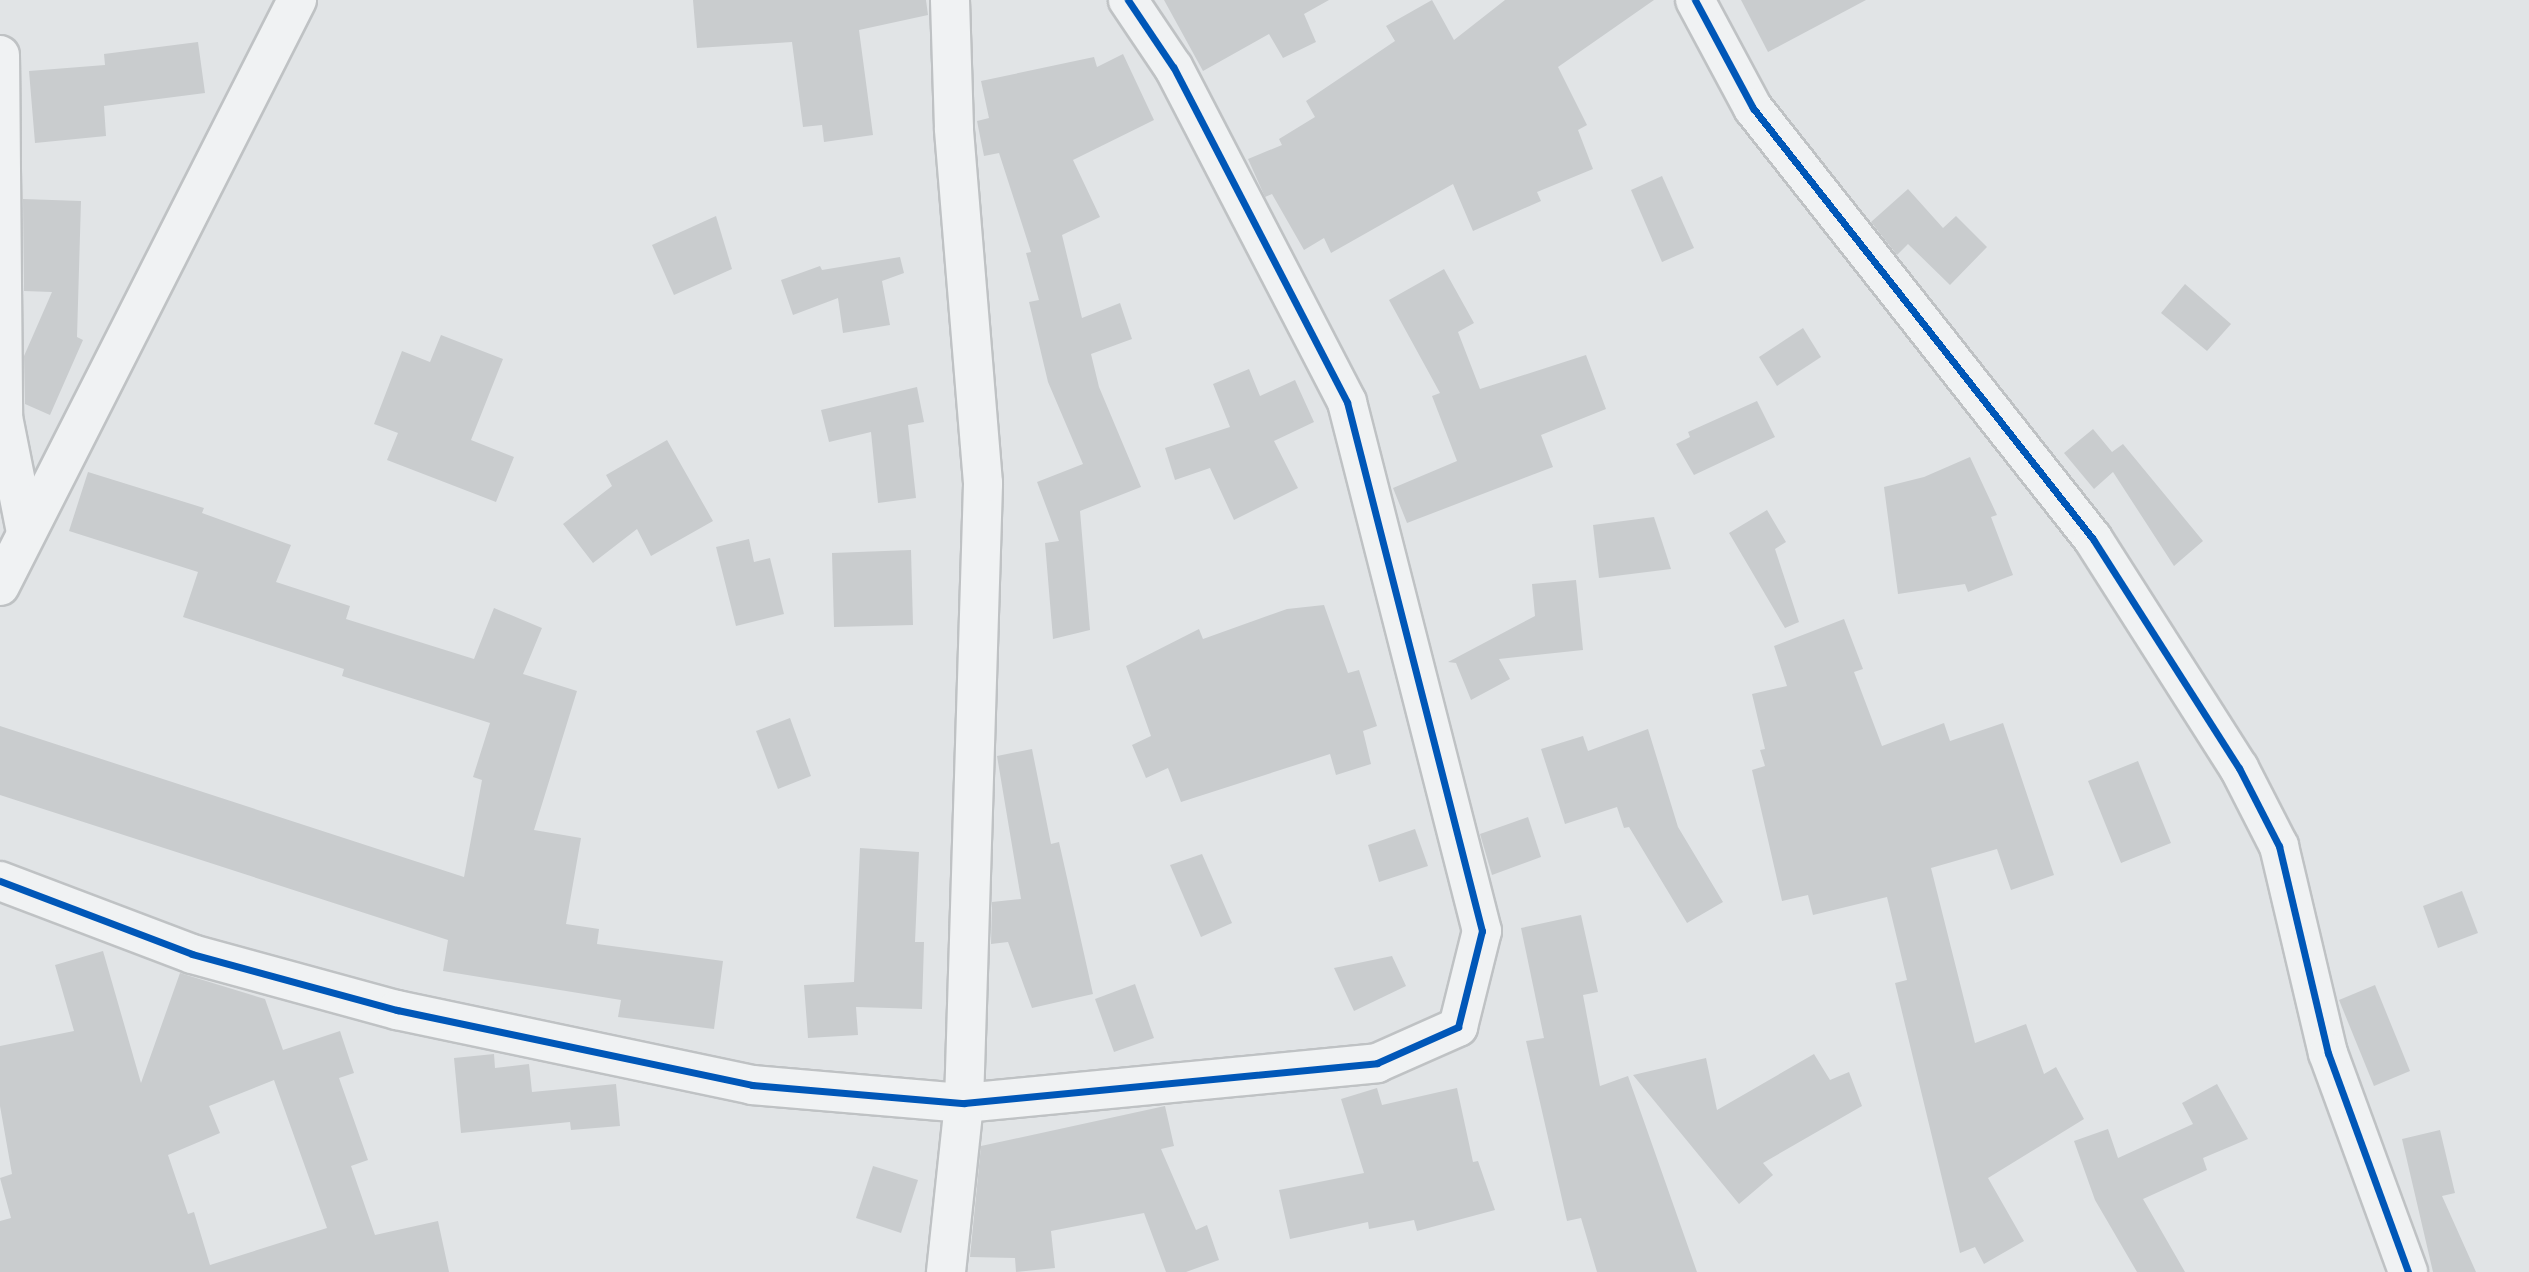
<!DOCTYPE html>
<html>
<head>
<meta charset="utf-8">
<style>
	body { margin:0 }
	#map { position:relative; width:2529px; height:1272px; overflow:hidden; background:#e1e4e6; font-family:Commissioner,sans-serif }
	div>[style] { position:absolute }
	.building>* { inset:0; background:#c9ccce }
	.roads { filter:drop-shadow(2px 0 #bfc2c4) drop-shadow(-2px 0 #bfc2c4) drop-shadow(0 2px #bfc2c4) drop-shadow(0 -2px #bfc2c4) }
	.minor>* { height:38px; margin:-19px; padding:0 19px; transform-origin:19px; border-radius:19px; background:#f0f2f3 }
	.tertiary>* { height:38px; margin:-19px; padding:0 19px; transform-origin:19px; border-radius:19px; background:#f0f2f3 }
	.cycleway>* { height:7px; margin:-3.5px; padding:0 3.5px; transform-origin:3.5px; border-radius:3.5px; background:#0057b8 }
	span { translate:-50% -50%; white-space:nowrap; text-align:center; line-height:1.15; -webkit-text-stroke:6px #eef3f6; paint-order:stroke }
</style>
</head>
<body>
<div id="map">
	<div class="building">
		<i style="clip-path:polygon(693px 0,926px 0,928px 15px,859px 30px,873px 135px,824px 142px,822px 125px,803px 127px,792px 42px,697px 48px)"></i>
		<i style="clip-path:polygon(1164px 0,1329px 0,1304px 14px,1316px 42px,1283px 58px,1269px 34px,1203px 71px)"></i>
		<i style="clip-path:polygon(1432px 0,1454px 40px,1505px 0,1654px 0,1558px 67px,1587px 125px,1578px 130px,1593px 169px,1537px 192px,1541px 201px,1473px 231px,1453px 184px,1331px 253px,1324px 238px,1304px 250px,1272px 194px,1265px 197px,1248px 159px,1282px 145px,1279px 139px,1315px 117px,1306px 101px,1395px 41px,1386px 26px)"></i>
		<i style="clip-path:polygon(1741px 0,1866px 0,1768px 52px)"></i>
		<i style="clip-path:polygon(198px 42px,205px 93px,104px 106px,106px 136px,35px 143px,29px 71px,105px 65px,104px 54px)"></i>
		<i style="clip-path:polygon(1123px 54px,1154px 120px,1073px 160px,1100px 217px,1062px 235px,1082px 318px,1120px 303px,1132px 339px,1091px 354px,1099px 387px,1141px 487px,1080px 511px,1090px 630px,1053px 639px,1045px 543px,1059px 541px,1037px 482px,1083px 464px,1048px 382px,1029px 302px,1039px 300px,1026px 253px,1031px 252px,999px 153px,984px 156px,977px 121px,989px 118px,981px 81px,1094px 57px,1097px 67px)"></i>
		<i style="clip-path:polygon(1662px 176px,1694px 248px,1662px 262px,1631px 190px)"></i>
		<i style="clip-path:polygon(1908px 189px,1943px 228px,1956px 216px,1987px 247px,1950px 285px,1908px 244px,1897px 255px,1871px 222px)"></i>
		<i style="clip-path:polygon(23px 199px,81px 201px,77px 337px,83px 340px,50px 415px,25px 404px,24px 356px,52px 292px,24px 291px)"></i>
		<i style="clip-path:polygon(716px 216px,732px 269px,674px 295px,652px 245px)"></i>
		<i style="clip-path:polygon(900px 257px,904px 273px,882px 281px,890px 325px,843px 333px,838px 298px,793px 315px,781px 280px,820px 266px,822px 270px)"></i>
		<i style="clip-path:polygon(1444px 269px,1474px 323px,1458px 332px,1480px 389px,1586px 355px,1606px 409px,1541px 435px,1553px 467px,1407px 523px,1393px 488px,1457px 461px,1432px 396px,1440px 393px,1389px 300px)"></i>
		<i style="clip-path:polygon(2185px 284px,2231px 324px,2207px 351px,2161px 313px)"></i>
		<i style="clip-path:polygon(1803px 328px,1821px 357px,1777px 386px,1759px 357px)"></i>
		<i style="clip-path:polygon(441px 335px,503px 359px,471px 440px,514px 457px,496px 502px,387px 460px,398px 433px,374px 424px,402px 351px,430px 362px)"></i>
		<i style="clip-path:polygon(1249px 369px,1260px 396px,1295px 380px,1314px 422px,1274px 441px,1298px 488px,1234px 520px,1210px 468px,1175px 480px,1165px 448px,1230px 427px,1213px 384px)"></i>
		<i style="clip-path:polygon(917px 387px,924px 422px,908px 425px,916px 498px,878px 503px,871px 432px,829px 442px,821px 410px)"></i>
		<i style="clip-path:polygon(1757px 401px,1775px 437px,1694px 475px,1676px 444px,1690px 437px,1688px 432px)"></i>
		<i style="clip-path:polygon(2093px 429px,2112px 452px,2123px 444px,2203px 541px,2174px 566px,2113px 472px,2094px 489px,2064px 453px)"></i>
		<i style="clip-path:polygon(667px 440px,713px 521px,651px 556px,637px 529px,593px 563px,563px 524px,612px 486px,606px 475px)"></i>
		<i style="clip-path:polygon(1970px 457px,1997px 515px,1991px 517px,2013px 575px,1968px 592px,1965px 584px,1898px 594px,1884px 487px,1924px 477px)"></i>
		<i style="clip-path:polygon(88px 472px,204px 508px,202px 513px,291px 545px,276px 582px,350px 606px,346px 619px,474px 659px,494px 608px,542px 628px,523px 674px,577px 691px,534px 830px,581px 838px,566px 924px,599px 929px,597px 944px,723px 961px,714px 1029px,618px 1017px,621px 1000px,443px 971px,448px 940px,0 795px,0 726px,464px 877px,482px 780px,473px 777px,490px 723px,342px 676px,344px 669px,183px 617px,198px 572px,69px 531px)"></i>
		<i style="clip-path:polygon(1767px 510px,1786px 542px,1775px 549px,1799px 622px,1785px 628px,1729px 533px)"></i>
		<i style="clip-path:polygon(1654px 517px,1671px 569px,1599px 578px,1593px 525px)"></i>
		<i style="clip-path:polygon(749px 539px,754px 562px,770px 558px,784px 614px,736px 626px,716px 547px)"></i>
		<i style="clip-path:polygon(911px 550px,913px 625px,834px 627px,832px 553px)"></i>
		<i style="clip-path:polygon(1576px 580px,1583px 650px,1499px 659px,1510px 679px,1471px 700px,1456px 663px,1448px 662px,1535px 616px,1532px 584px)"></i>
		<i style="clip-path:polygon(1324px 605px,1348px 673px,1359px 670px,1377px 726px,1363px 731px,1371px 764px,1336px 775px,1330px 754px,1181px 802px,1168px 768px,1146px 778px,1132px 745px,1151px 736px,1126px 666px,1199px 629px,1203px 639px,1287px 609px)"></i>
		<i style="clip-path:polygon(1844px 619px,1863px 669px,1854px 672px,1882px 746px,1944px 723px,1950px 741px,2003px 723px,2054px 875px,2011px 890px,1997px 849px,1931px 868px,1975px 1043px,2026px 1024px,2044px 1074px,2056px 1067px,2084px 1119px,1988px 1178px,2024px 1241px,1984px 1264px,1975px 1247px,1960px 1253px,1895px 983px,1907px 980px,1887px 897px,1813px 915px,1808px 895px,1782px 901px,1752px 770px,1765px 766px,1760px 750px,1765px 749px,1752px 694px,1787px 686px,1774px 646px)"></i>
		<i style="clip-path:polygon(790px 718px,811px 776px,778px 789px,756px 731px)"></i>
		<i style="clip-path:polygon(1648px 729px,1678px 827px,1723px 902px,1687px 923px,1629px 827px,1624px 828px,1617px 807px,1565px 824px,1541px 749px,1583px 736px,1588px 751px)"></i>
		<i style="clip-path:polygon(1032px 749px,1051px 844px,1059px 842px,1093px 994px,1032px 1008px,1008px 942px,991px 944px,992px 902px,1021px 899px,997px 756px)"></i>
		<i style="clip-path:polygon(2138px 761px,2171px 843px,2121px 863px,2088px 781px)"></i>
		<i style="clip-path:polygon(1528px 817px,1541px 857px,1492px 875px,1480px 834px)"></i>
		<i style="clip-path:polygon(1415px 829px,1428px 866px,1379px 882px,1368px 845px)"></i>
		<i style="clip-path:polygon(860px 848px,919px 852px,915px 942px,924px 942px,922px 1009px,856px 1007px,858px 1035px,808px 1038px,804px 985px,854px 982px)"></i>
		<i style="clip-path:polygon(1202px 854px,1232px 923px,1201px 937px,1170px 865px)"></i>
		<i style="clip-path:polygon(2462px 891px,2478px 933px,2438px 948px,2423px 906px)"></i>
		<i style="clip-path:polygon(1581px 915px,1598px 992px,1583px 995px,1600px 1086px,1628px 1076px,1697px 1272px,1597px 1272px,1581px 1218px,1567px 1221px,1526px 1041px,1544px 1038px,1521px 928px)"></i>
		<i style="clip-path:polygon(evenodd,103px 951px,141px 1083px,180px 973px,265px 999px,283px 1050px,340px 1031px,354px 1073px,339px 1078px,368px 1160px,351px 1166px,375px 1235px,438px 1221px,449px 1272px,0 1272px,0 1221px,11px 1218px,0 1178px,12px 1174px,0 1106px,0 1046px,74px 1031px,55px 965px,103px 951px,274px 1080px,327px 1228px,210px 1265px,194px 1212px,188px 1214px,168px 1155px,220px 1133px,209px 1106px,274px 1080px)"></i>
		<i style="clip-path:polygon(1392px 956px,1406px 986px,1354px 1011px,1334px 968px)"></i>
		<i style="clip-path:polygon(1135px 984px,1154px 1038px,1114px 1052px,1095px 999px)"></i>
		<i style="clip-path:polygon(2375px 985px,2410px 1071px,2374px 1086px,2339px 1000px)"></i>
		<i style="clip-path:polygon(494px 1054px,495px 1068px,529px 1064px,532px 1092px,616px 1084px,620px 1126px,571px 1130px,570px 1122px,461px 1133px,454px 1058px)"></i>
		<i style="clip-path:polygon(1814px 1054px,1830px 1080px,1849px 1072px,1862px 1106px,1763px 1163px,1773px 1175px,1739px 1204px,1633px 1075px,1706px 1058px,1717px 1110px)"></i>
		<i style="clip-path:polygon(2217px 1084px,2248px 1139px,2203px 1158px,2207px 1170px,2143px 1199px,2185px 1272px,2137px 1272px,2095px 1200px,2074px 1141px,2108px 1129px,2118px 1158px,2193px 1124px,2182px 1103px)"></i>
		<i style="clip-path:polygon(1377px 1088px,1382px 1105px,1457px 1088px,1473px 1162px,1478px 1161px,1495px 1210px,1417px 1231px,1414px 1220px,1369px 1229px,1368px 1222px,1290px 1239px,1279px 1190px,1364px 1173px,1341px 1099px)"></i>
		<i style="clip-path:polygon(1165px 1106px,1174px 1146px,1161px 1149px,1196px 1230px,1207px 1225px,1219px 1260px,1186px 1272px,1166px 1272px,1144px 1213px,1051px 1231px,1055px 1268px,1016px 1272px,1015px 1258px,970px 1257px,981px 1146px)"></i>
		<i style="clip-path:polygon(2440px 1130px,2455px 1193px,2442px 1196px,2476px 1272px,2433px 1272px,2402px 1139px)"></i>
		<i style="clip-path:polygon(873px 1166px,918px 1180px,901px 1233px,856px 1218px)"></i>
	</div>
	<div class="roads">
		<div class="minor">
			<i style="left:1695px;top:0;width:123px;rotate:61.8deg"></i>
			<i style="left:1753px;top:108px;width:549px;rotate:51.73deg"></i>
			<i style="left:2093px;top:539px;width:272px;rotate:57.5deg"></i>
			<i style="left:2239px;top:768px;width:88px;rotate:62.9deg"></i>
			<i style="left:2279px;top:846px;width:213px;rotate:76.7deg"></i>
			<i style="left:2328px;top:1053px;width:233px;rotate:69.9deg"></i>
			<i style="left:0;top:55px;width:362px;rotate:89.5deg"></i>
			<i style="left:3px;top:417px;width:117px;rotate:78.7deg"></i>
			<i style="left:0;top:881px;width:205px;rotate:20.8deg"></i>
			<i style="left:192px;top:954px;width:213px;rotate:15.3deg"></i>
			<i style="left:397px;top:1010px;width:363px;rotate:11.9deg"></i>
			<i style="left:752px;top:1085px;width:213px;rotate:4.9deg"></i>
			<i style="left:964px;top:1103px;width:415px;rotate:-5.5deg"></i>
			<i style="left:1377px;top:1063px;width:89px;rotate:-24deg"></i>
			<i style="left:1458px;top:1027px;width:99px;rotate:-76deg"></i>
			<i style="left:1482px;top:931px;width:546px;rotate:-104.32deg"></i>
			<i style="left:1347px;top:402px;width:377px;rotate:-117.4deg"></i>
			<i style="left:1173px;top:67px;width:81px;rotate:-123.9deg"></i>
			<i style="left:946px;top:1272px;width:170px;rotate:-83.9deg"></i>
			<i style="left:964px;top:1103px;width:620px;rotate:-88.24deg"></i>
			<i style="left:983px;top:483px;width:356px;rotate:-94.7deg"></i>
			<i style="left:954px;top:128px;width:128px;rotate:-91.8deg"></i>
		</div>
		<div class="tertiary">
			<i style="left:0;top:586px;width:657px;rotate:-63.12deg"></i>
		</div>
	</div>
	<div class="cycleway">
		<i style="left:1695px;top:0;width:123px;rotate:61.8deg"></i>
		<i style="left:1753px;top:108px;width:549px;rotate:51.73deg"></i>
		<i style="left:2093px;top:539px;width:272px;rotate:57.5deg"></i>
		<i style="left:2239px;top:768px;width:88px;rotate:62.9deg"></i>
		<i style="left:2279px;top:846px;width:213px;rotate:76.7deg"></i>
		<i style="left:2328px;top:1053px;width:233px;rotate:69.9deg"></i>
		<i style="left:0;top:881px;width:205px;rotate:20.8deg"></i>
		<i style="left:192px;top:954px;width:213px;rotate:15.3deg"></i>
		<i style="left:397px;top:1010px;width:363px;rotate:11.9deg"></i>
		<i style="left:752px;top:1085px;width:213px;rotate:4.9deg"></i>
		<i style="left:964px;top:1103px;width:415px;rotate:-5.5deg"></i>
		<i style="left:1377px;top:1063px;width:89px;rotate:-24deg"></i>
		<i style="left:1458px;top:1027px;width:99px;rotate:-76deg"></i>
		<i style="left:1482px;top:931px;width:546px;rotate:-104.32deg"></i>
		<i style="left:1347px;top:402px;width:377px;rotate:-117.4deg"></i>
		<i style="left:1173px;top:67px;width:81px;rotate:-123.9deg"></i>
	</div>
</div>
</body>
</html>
